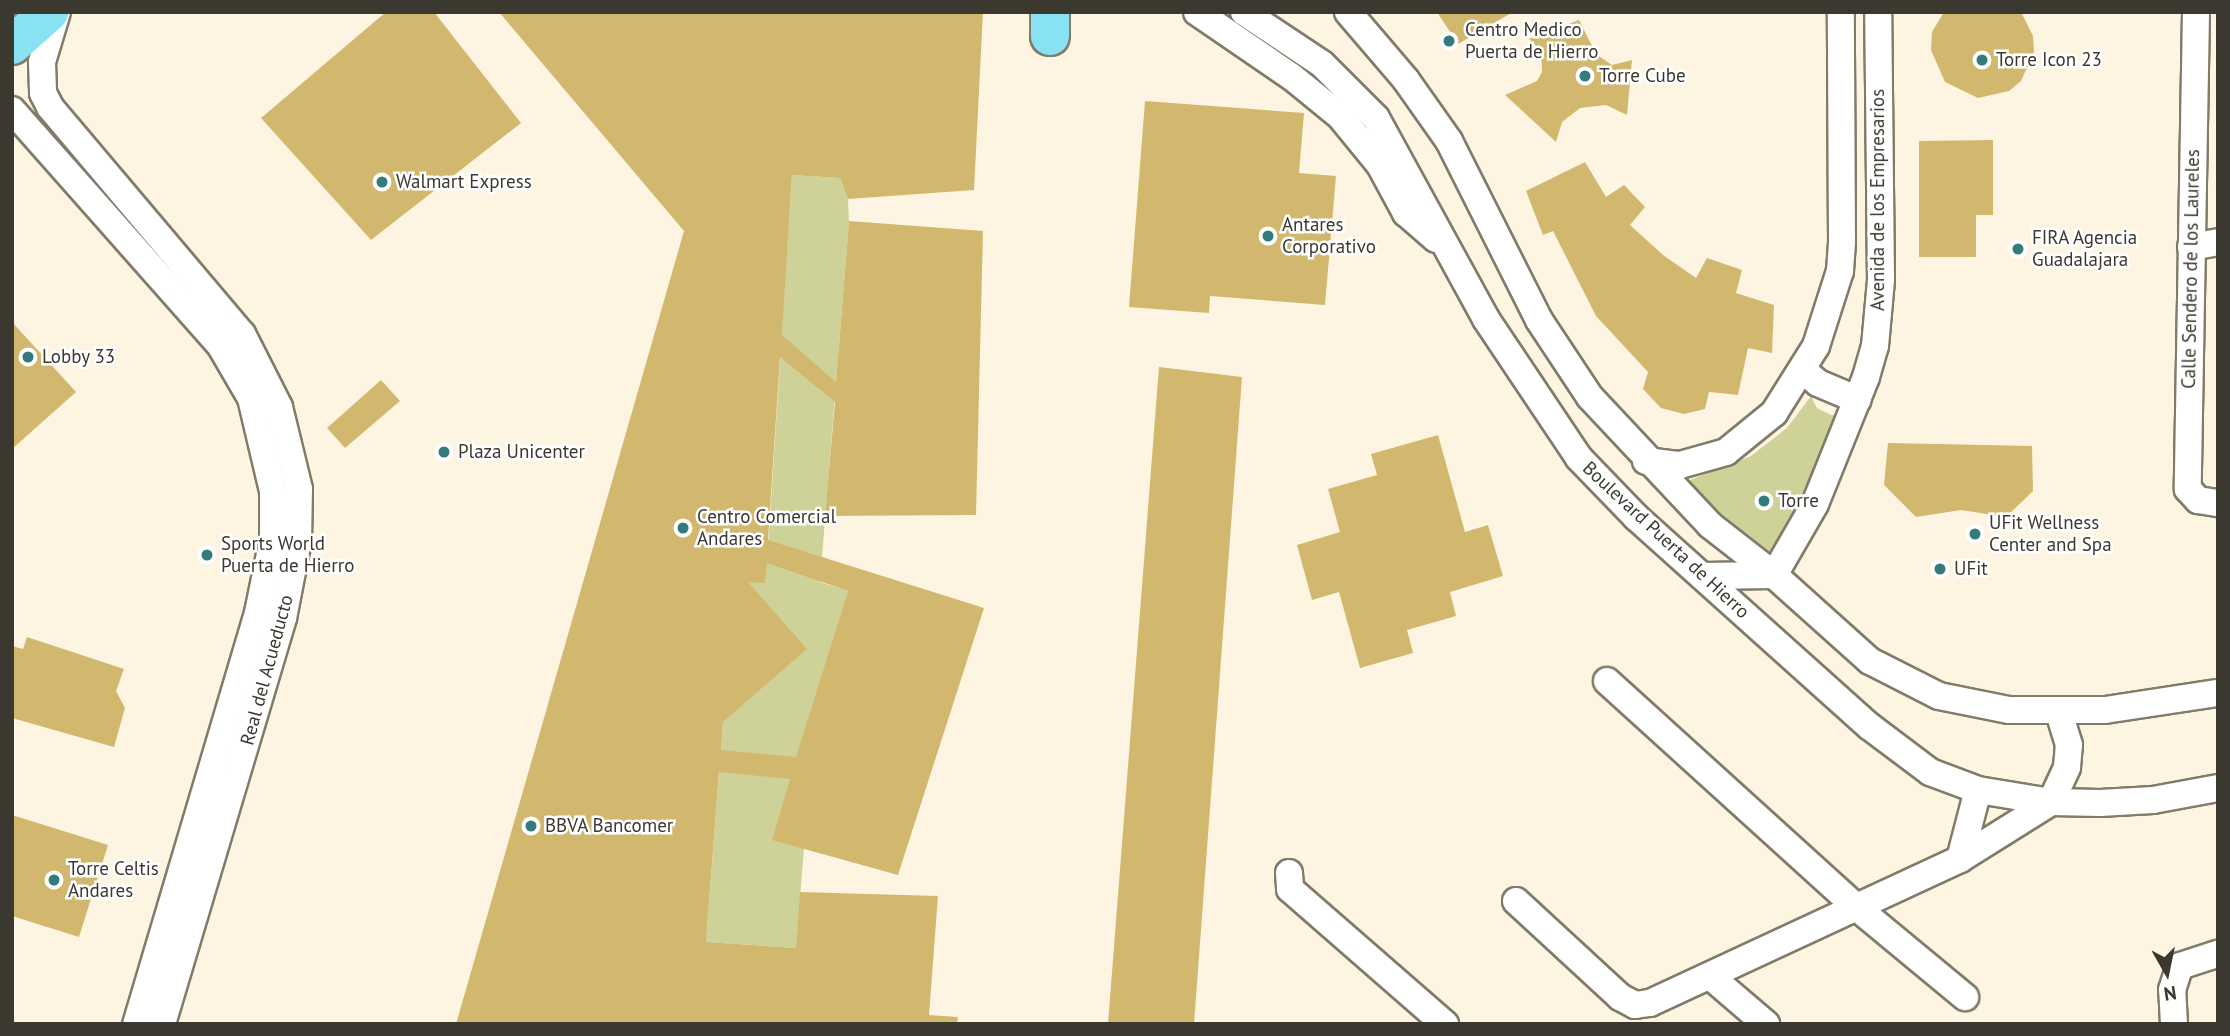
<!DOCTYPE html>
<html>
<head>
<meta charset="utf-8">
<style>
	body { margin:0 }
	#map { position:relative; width:2230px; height:1036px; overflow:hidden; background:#fdf5e1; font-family:"PT Sans",sans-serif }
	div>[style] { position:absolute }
	.green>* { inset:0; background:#cfd298 }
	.building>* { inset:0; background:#d2b86e }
	.roads { filter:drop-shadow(2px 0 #817b69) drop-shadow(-2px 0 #817b69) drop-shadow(0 2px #817b69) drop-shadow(0 -2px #817b69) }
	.street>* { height:26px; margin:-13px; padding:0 13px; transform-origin:13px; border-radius:13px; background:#fff }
	.primary>* { height:38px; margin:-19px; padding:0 19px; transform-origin:19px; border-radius:19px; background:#88e2f1 }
	.dots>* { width:19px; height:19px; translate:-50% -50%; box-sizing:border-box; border:4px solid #fff; border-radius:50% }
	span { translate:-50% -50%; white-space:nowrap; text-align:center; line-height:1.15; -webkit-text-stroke:5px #fff; paint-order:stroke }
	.poi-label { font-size:19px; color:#3b3830 }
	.left { translate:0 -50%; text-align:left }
	.street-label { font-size:19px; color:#3b3830 }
	.frame { position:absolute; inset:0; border:14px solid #3b3830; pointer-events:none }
	.north { position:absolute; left:2132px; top:938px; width:70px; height:70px; -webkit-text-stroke:5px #fff; paint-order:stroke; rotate:171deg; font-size:19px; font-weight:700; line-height:28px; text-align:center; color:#3b3830 }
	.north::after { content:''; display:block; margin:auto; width:24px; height:32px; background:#3b3830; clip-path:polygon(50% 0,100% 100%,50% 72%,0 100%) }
</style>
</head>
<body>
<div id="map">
	<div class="green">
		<i style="clip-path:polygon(792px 175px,840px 178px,848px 199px,849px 221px,820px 582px,848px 591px,773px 839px,804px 848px,796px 948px,706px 942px,734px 580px,767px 563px)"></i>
		<i style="clip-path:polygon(1811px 396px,1817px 408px,1831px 415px,1846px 414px,1777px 557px,1682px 483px,1751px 456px,1787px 428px)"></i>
	</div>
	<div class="building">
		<i style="clip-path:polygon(386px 12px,434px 12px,521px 123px,371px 240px,261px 118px)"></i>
		<i style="clip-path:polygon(evenodd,499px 12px,983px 12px,974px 190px,848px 199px,840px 178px,792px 175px,782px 335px,836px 382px,849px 221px,983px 231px,976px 515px,825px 516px,835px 402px,780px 357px,768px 540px,984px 608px,898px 875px,772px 840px,790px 779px,719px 772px,706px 942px,796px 948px,800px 892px,938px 896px,929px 1015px,958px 1017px,957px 1024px,456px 1024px,684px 231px,499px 12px,767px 563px,848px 591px,796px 757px,721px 750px,723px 722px,807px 649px,748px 582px,765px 583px,767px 563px)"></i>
		<i style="clip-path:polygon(1437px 12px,1513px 12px,1458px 44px)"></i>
		<i style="clip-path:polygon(1944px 12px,2021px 12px,2033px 36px,2034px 52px,2021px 81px,2009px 91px,1978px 98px,1945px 82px,1931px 50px,1932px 32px)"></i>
		<i style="clip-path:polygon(1579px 20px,1596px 54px,1612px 65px,1632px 60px,1627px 115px,1606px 105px,1580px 108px,1562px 122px,1556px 142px,1505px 95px,1537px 81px,1542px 72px,1541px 50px,1529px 39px)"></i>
		<i style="clip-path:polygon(1145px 101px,1304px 113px,1299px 173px,1336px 176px,1325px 305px,1210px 296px,1209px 313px,1129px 307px)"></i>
		<i style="clip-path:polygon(1993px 140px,1993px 215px,1976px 215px,1976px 257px,1919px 257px,1919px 141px)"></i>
		<i style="clip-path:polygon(1585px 162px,1606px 197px,1624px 185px,1645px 207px,1630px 225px,1663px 255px,1696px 278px,1707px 258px,1742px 270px,1736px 293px,1774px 305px,1772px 353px,1748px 348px,1738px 395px,1709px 392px,1705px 409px,1684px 414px,1661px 408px,1643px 389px,1648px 372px,1596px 316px,1553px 231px,1543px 235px,1526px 191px)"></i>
		<i style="clip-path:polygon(12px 322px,76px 392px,12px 449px)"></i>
		<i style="clip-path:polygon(1159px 367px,1242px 377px,1194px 1024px,1108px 1024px)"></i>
		<i style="clip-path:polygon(381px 380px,400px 401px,345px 448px,327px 428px)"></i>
		<i style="clip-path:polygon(1438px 435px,1465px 532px,1488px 525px,1503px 576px,1450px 592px,1456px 616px,1407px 630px,1413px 653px,1360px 668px,1339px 592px,1312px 600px,1297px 545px,1340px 532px,1328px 489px,1377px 475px,1371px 454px)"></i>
		<i style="clip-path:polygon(1888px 443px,2032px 446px,2033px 491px,2006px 517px,1961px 510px,1916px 517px,1884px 485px)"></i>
		<i style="clip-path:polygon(27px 637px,124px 669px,116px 691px,125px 708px,114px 747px,12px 718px,12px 646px,23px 649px)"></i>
		<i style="clip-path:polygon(12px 815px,108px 845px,79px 937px,12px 916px)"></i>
	</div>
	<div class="roads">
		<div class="street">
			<i style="left:57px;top:12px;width:52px;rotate:106.7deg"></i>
			<i style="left:42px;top:62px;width:31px;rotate:88deg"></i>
			<i style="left:43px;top:93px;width:16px;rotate:63deg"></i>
			<i style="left:50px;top:107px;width:297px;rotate:49.8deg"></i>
			<i style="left:242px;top:334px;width:82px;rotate:63.1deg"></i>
			<i style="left:279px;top:407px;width:84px;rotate:76.3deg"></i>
			<i style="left:299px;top:489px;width:52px;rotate:91.1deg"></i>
			<i style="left:298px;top:541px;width:78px;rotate:101deg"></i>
			<i style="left:283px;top:618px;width:424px;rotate:106.6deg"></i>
			<i style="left:1197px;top:12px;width:115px;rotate:34.4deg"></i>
			<i style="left:1292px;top:77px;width:62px;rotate:39.1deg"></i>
			<i style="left:1340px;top:116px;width:63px;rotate:50.8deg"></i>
			<i style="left:1380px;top:165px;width:55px;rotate:61.6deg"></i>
			<i style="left:1406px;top:213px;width:40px;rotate:41deg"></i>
			<i style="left:1244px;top:12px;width:94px;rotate:33.7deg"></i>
			<i style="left:1322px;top:64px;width:76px;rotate:45deg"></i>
			<i style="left:1376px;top:118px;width:229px;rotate:61.3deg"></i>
			<i style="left:1486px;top:319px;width:167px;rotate:56.2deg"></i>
			<i style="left:1579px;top:458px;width:82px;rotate:46deg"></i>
			<i style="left:1636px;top:517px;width:313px;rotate:41.9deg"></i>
			<i style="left:1869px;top:726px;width:76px;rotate:37deg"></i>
			<i style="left:1930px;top:772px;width:51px;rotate:20.6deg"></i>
			<i style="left:1978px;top:790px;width:74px;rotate:9.3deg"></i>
			<i style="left:2051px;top:802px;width:49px;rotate:1.2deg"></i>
			<i style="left:2100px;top:803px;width:53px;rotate:-3.2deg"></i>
			<i style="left:2153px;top:800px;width:66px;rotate:-10.5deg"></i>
			<i style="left:1348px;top:12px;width:89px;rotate:49.5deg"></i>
			<i style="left:1406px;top:80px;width:75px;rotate:54.8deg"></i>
			<i style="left:1449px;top:141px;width:200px;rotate:63.3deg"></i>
			<i style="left:1539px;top:320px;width:92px;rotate:56.5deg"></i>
			<i style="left:1590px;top:397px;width:175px;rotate:46.8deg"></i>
			<i style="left:1710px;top:525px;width:81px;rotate:38deg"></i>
			<i style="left:1774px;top:575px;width:129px;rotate:41.9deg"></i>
			<i style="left:1870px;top:661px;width:77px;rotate:26.9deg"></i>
			<i style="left:1939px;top:696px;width:71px;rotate:11.3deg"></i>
			<i style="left:2009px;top:710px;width:96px"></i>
			<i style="left:2105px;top:710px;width:114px;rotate:-8.6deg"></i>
			<i style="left:2196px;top:12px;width:477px;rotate:91deg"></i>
			<i style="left:2188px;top:489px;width:15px;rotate:48deg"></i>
			<i style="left:2198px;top:500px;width:20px;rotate:9deg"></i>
			<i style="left:12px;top:110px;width:314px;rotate:48.5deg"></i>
			<i style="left:220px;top:345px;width:61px;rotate:59.7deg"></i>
			<i style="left:251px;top:398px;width:96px;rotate:76.7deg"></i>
			<i style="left:273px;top:491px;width:48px;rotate:90deg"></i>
			<i style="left:273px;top:539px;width:76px;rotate:101.5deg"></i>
			<i style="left:258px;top:613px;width:429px;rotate:106.5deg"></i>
			<i style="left:2191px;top:247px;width:27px;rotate:-10deg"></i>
			<i style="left:1803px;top:370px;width:20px;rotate:41deg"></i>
			<i style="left:1818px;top:383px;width:43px;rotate:23deg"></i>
			<i style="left:1646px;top:461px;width:34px;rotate:7deg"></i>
			<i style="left:1680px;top:465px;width:48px;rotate:-15.8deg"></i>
			<i style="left:1726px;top:452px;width:62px;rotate:-39.1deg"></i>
			<i style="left:1774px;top:413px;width:79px;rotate:-57.9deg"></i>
			<i style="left:1816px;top:346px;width:79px;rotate:-72.3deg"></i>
			<i style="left:1840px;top:271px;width:30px;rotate:-86deg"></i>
			<i style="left:1842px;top:241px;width:229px;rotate:-90.3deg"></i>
			<i style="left:1702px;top:576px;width:72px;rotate:-0.8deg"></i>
			<i style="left:1774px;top:575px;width:82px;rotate:-60deg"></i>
			<i style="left:1815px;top:504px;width:137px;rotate:-68.1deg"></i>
			<i style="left:1866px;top:377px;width:32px;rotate:-74deg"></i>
			<i style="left:1875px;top:346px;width:66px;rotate:-84.8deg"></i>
			<i style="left:1881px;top:280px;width:268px;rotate:-90.6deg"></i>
			<i style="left:1607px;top:681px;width:335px;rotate:42.2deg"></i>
			<i style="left:1855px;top:906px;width:143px;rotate:39.6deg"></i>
			<i style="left:1960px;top:859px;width:71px;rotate:-75.4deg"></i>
			<i style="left:1289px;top:873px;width:16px;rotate:86deg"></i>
			<i style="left:1290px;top:889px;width:206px;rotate:41.1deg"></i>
			<i style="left:1516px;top:901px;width:142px;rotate:42.7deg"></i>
			<i style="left:1620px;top:997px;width:17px;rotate:28deg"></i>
			<i style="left:1635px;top:1005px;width:15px;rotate:-8deg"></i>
			<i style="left:1650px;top:1003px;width:342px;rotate:-24.9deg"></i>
			<i style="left:1960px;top:859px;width:107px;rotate:-32.1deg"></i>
			<i style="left:2051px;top:802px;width:38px;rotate:-65deg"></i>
			<i style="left:2067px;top:767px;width:22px;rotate:-85deg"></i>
			<i style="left:2069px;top:745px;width:34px;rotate:-107deg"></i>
			<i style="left:1710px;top:976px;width:74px;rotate:40.6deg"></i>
			<i style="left:2174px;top:1024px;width:34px;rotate:-93deg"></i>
			<i style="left:2172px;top:990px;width:25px;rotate:-72deg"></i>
			<i style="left:2180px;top:966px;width:40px;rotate:-18deg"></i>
		</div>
		<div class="primary">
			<i style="left:1050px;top:36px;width:24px;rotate:-90deg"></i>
			<i style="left:12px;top:45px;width:50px;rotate:-41.7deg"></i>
		</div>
	</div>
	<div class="dots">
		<i style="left:1449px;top:41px;background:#337c7b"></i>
		<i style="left:1982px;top:60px;background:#337c7b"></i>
		<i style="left:1585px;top:76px;background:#337c7b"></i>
		<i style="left:382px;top:182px;background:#337c7b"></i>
		<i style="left:1268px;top:236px;background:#337c7b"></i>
		<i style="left:2018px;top:249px;background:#337c7b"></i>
		<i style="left:28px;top:357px;background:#337c7b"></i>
		<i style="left:444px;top:452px;background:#337c7b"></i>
		<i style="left:1764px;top:501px;background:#337c7b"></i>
		<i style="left:683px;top:528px;background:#337c7b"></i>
		<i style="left:1975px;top:534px;background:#337c7b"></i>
		<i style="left:207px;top:555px;background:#337c7b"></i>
		<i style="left:1940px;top:569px;background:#337c7b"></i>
		<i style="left:531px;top:826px;background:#337c7b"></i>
		<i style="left:54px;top:880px;background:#337c7b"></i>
	</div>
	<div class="poi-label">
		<span class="left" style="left:1465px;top:41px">Centro Medico<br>Puerta de Hierro</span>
		<span class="left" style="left:1996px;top:60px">Torre Icon 23</span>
		<span class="left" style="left:1599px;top:76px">Torre Cube</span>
		<span class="left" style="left:396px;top:182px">Walmart Express</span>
		<span class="left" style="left:1282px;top:236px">Antares<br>Corporativo</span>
		<span class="left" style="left:2032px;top:249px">FIRA Agencia<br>Guadalajara</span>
		<span class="left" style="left:42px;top:357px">Lobby 33</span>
		<span class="left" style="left:458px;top:452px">Plaza Unicenter</span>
		<span class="left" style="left:1778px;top:501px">Torre</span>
		<span class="left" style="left:697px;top:528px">Centro Comercial<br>Andares</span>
		<span class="left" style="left:1989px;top:534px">UFit Wellness<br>Center and Spa</span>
		<span class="left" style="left:221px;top:555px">Sports World<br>Puerta de Hierro</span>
		<span class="left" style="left:1954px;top:569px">UFit</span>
		<span class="left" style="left:545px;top:826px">BBVA Bancomer</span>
		<span class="left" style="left:68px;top:880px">Torre Celtis<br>Andares</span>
	</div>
	<div class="street-label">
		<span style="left:1878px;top:200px;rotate:-90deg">Avenida de los Empresarios</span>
		<span style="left:2191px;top:269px;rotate:-89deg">Calle Sendero de los Laureles</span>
		<span style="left:1666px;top:540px;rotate:43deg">Boulevard Puerta de Hierro</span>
		<span style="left:267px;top:670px;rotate:-75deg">Real del Acueducto</span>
	</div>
	<div class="frame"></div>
	<div class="north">N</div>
</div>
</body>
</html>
